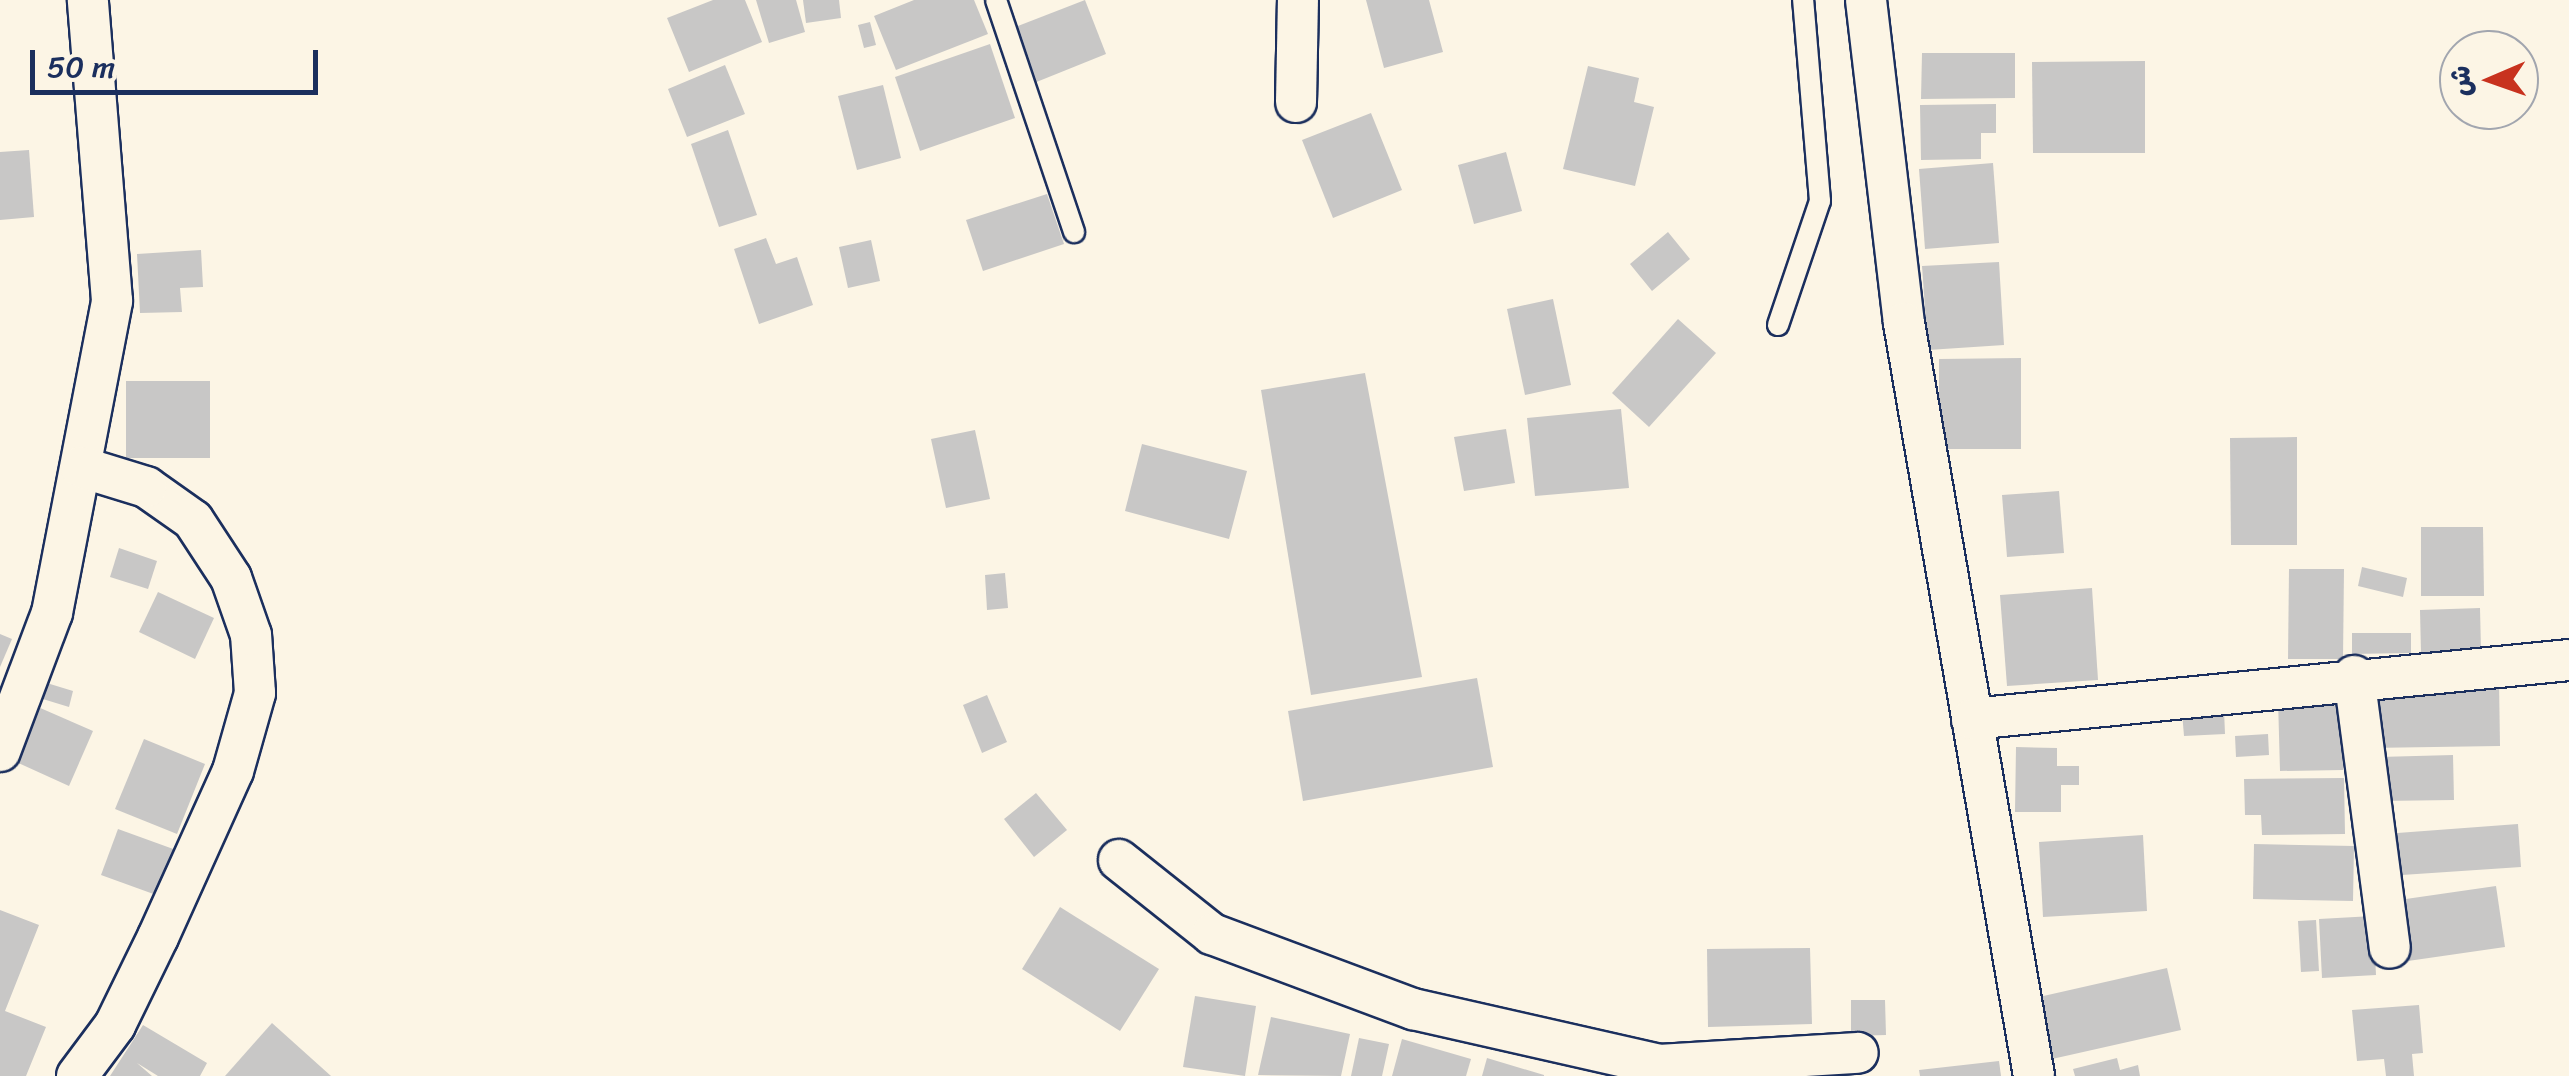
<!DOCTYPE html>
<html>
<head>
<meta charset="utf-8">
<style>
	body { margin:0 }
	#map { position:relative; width:2569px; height:1076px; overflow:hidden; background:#fcf5e5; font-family:Sriracha,"Playpen Sans Arabic",sans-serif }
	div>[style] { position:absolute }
	.building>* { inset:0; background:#c8c7c6 }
	.roads { filter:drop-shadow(2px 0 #1b2f5e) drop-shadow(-2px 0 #1b2f5e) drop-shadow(0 2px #1b2f5e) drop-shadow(0 -2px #1b2f5e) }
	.service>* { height:20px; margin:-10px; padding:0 10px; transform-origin:10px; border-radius:10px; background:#fcf5e5 }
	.minor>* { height:40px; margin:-20px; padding:0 20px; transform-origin:20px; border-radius:20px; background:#fcf5e5 }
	span { translate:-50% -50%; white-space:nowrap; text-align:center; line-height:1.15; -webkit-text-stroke:8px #fcf5e5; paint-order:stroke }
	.north { position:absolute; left:2439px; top:30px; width:100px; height:100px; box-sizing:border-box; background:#fcf5e5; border:2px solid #a2a6af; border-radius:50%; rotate:268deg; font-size:28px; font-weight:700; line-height:40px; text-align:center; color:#1b2f5e }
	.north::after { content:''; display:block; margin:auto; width:35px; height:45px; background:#c8321e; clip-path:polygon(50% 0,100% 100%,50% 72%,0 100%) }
	.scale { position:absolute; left:30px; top:50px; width:288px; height:45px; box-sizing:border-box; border:5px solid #1b2f5e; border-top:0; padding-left:12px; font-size:30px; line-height:35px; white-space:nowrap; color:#1b2f5e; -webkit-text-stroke:8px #fcf5e5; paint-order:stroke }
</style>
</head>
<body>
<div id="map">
	<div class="building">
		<i style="clip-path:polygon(713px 0,745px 0,762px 42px,689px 72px,667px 18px)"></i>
		<i style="clip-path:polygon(756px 0,796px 0,805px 32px,769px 43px)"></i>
		<i style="clip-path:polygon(803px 0,839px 0,841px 18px,806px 23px)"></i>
		<i style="clip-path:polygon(914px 0,974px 0,988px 34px,896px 70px,874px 16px)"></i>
		<i style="clip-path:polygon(1085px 0,1106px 54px,1034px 83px,1013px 28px)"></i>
		<i style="clip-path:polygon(1366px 0,1429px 0,1443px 52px,1384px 68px)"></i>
		<i style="clip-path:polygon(870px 22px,876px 45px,864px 48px,858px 25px)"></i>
		<i style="clip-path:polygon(990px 44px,1015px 118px,920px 151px,895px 77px)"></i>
		<i style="clip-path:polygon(1922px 53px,2015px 53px,2015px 98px,1921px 99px)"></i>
		<i style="clip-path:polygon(2145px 61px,2145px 153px,2033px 153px,2032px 62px)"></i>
		<i style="clip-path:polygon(725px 65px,745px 114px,687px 137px,668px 89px)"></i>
		<i style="clip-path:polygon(1588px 66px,1639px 78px,1634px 102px,1654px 107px,1635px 186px,1563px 169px)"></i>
		<i style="clip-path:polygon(883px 85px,901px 158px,857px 170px,838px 96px)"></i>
		<i style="clip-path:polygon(1996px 104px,1996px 133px,1981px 133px,1981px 159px,1921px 160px,1920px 105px)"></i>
		<i style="clip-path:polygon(1371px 113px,1402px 190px,1333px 218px,1302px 140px)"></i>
		<i style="clip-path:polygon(728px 130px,757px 215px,719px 227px,691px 144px)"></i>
		<i style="clip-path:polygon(29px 150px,34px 217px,0 220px,0 152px)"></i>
		<i style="clip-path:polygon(1506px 152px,1522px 211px,1474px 224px,1458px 165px)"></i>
		<i style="clip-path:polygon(1993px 163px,1999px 243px,1925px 249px,1919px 169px)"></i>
		<i style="clip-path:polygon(1047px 194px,1064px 244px,983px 271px,966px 220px)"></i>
		<i style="clip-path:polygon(1668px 232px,1690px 259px,1652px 291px,1630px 264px)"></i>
		<i style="clip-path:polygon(766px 238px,776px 264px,797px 257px,813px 305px,759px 324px,734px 249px)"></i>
		<i style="clip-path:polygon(871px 240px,880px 281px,848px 288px,839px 247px)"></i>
		<i style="clip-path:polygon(201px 250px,203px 287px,180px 288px,182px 312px,140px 313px,137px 254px)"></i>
		<i style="clip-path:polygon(1999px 262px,2004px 345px,1928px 350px,1922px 266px)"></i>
		<i style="clip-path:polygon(1553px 299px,1571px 385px,1525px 395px,1507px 309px)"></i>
		<i style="clip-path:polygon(1678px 319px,1716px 353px,1649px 427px,1612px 393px)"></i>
		<i style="clip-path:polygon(2021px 358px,2021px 449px,1939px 449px,1939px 359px)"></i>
		<i style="clip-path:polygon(1365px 373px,1422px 677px,1311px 695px,1261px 390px)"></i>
		<i style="clip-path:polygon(126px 381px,210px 381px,210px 458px,126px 458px)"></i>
		<i style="clip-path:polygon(1621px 409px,1629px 488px,1535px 496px,1527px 418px)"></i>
		<i style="clip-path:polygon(1506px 429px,1515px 483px,1464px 491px,1454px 437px)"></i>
		<i style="clip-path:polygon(975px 430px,990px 499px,946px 508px,931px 439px)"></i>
		<i style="clip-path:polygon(2297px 437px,2297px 545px,2231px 545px,2230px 438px)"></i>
		<i style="clip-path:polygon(1142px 444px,1247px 471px,1229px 539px,1125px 511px)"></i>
		<i style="clip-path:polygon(2059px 491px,2064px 553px,2007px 557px,2002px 495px)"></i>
		<i style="clip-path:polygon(2421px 527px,2483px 527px,2484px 596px,2421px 596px)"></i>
		<i style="clip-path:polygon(119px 548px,157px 561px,148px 589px,110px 577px)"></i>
		<i style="clip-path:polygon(2362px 567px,2407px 578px,2403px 597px,2358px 586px)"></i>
		<i style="clip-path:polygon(2289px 569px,2344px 569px,2343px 659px,2288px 659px)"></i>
		<i style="clip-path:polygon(1005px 573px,1008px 608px,987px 610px,985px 575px)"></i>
		<i style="clip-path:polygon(2092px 588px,2098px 680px,2007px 686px,2000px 595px)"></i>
		<i style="clip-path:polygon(158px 592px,214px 618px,195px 659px,139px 632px)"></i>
		<i style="clip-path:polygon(2480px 608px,2481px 651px,2421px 653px,2420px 610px)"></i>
		<i style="clip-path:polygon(2352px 633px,2411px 633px,2411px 653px,2352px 654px)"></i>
		<i style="clip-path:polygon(0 634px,12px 639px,0 667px)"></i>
		<i style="clip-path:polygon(1477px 678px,1493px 767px,1303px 801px,1288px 711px)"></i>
		<i style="clip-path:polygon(37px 680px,73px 691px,69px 707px,33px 696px)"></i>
		<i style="clip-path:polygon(2499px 681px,2500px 746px,2368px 748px,2367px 683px)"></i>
		<i style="clip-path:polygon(987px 695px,1007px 742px,982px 753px,963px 705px)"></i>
		<i style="clip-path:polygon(2342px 697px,2343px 770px,2280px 771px,2278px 699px)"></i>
		<i style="clip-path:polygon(38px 707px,93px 731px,69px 786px,14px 761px)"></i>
		<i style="clip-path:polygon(2224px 710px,2225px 734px,2184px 736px,2182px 712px)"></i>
		<i style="clip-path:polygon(2268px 734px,2269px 755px,2236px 757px,2235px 736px)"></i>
		<i style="clip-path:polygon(144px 739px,205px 764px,177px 834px,115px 809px)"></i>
		<i style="clip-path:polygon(2016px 747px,2057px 748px,2057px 766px,2079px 766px,2079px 785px,2061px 785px,2061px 812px,2015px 812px)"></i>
		<i style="clip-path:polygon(2453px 755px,2454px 800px,2380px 801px,2379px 757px)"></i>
		<i style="clip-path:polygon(2344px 778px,2345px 834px,2262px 835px,2261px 815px,2245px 815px,2244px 779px)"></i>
		<i style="clip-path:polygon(1036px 793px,1067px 830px,1034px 857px,1004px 819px)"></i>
		<i style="clip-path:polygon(2518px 824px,2521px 867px,2387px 876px,2384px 834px)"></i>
		<i style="clip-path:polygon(118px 829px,176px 850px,159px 896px,101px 875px)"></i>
		<i style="clip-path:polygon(2143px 835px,2147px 911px,2043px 917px,2039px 842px)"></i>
		<i style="clip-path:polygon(2254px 844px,2354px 846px,2353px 901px,2253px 899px)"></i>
		<i style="clip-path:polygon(2496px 886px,2505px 947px,2401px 962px,2392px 901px)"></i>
		<i style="clip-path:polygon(1060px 907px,1159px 969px,1120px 1031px,1022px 969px)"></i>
		<i style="clip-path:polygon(0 910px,39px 925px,5px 1011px,46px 1027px,26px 1076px,0 1076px)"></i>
		<i style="clip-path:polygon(2373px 916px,2376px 975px,2322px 978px,2319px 919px)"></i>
		<i style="clip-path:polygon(2316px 920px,2319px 971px,2301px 972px,2298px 921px)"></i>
		<i style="clip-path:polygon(1810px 948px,1812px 1024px,1708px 1027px,1707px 949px)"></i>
		<i style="clip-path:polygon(2167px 968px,2181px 1030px,2052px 1059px,2039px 997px)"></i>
		<i style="clip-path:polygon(1195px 996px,1256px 1006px,1245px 1076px,1183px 1067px)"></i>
		<i style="clip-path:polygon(1851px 1000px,1885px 1000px,1886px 1035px,1851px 1036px)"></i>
		<i style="clip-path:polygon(2419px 1005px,2423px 1053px,2412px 1054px,2414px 1076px,2386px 1076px,2384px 1059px,2357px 1061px,2352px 1010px)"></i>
		<i style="clip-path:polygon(1271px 1017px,1350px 1034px,1341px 1076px,1258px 1075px)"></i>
		<i style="clip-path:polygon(272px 1023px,331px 1076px,225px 1076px)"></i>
		<i style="clip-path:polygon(143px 1025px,207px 1063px,200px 1076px,158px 1076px,137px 1063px,152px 1076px,110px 1076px)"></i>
		<i style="clip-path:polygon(1359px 1038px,1389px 1044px,1382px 1076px,1351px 1076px)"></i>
		<i style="clip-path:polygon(1402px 1039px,1471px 1059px,1466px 1076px,1392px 1076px)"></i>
		<i style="clip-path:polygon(1487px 1058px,1544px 1075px,1544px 1076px,1482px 1076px)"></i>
		<i style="clip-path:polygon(2117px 1058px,2120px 1070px,2138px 1065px,2140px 1076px,2075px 1076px,2073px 1069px)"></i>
		<i style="clip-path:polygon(1999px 1061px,2001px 1076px,1920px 1076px,1919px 1070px)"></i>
	</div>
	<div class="roads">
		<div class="service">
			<i style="left:996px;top:0;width:245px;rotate:71.4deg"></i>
			<i style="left:1778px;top:325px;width:131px;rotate:-71.3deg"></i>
			<i style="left:1820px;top:201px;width:202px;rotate:-94.8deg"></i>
		</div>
		<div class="minor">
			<i style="left:1866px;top:0;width:325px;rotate:83.3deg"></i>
			<i style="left:1904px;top:323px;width:764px;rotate:80.2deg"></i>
			<i style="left:1296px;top:102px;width:102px;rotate:-88.9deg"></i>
			<i style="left:2354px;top:676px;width:274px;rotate:82.5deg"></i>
			<i style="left:1972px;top:719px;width:600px;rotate:-5.64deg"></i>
			<i style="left:0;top:751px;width:147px;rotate:-69.4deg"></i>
			<i style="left:52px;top:613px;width:318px;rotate:-79.1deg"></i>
			<i style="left:112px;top:301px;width:302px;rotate:-94.6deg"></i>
			<i style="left:1119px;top:860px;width:119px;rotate:38.5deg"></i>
			<i style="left:1212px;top:934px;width:215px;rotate:20.5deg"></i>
			<i style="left:1413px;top:1009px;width:252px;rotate:12.8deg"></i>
			<i style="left:1659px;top:1065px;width:199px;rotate:-3.5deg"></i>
			<i style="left:77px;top:1076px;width:64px;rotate:-53.3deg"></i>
			<i style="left:115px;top:1025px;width:98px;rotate:-64deg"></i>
			<i style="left:158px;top:937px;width:182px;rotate:-65.7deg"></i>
			<i style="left:233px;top:771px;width:81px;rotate:-74.2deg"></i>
			<i style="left:255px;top:693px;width:58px;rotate:-93.9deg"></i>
			<i style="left:251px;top:635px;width:60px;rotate:-109.3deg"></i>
			<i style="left:231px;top:578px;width:69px;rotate:-123.2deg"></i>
			<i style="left:193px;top:520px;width:57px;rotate:-144.9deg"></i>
			<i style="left:146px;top:487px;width:68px;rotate:-162.9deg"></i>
		</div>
	</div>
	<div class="north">ش</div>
	<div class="scale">50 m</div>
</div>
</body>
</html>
